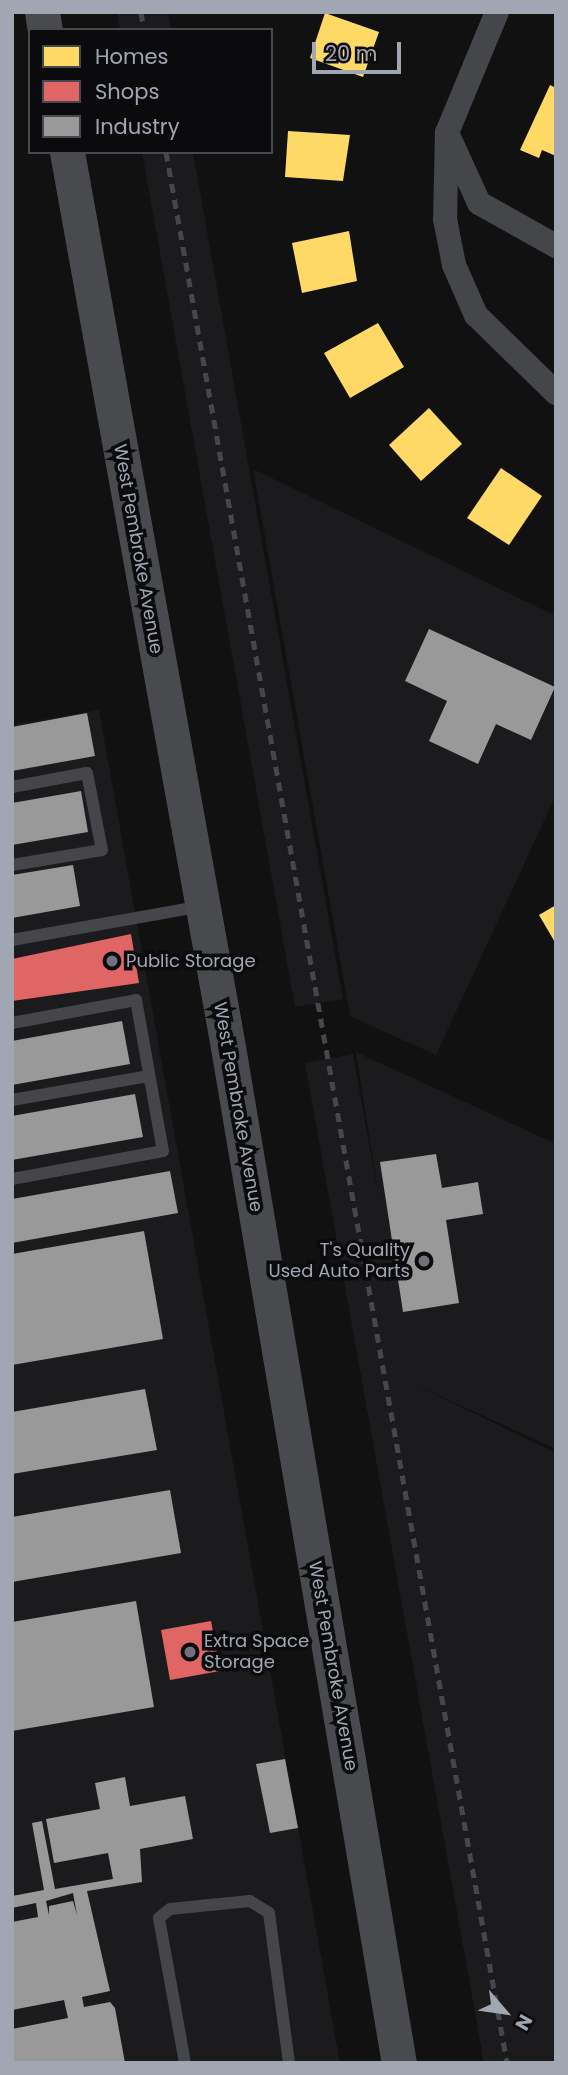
<!DOCTYPE html>
<html>
<head>
<meta charset="utf-8">
<style>
	body { margin:0 }
	#map { position:relative; width:568px; height:2075px; overflow:hidden; background:#111; font-family:Poppins,sans-serif }
	div>[style] { position:absolute }
	.built>* { inset:0; background:#1b1b1d }
	.homes>* { inset:0; background:#ffd966 }
	.shops>* { inset:0; background:#e06666 }
	.industry>* { inset:0; background:#999 }
	.service>* { height:12px; margin:-6px; padding:0 6px; transform-origin:6px; border-radius:6px; background:#45464a }
	.minor>* { height:24px; margin:-12px; padding:0 12px; transform-origin:12px; border-radius:12px; background:#45464a }
	.secondary>* { height:35px; margin:-17.5px; padding:0 17.5px; transform-origin:17.5px; border-radius:17.5px; background:#494a4e }
	.rail>* { height:5px; margin-top:-2.5px; transform-origin:0; background:repeating-linear-gradient(90deg,#46474a 0 9px,transparent 0 16px) }
	.dots>* { width:19px; height:19px; translate:-50% -50%; box-sizing:border-box; border:4px solid #0b0b0d; border-radius:50% }
	span { translate:-50% -50%; white-space:nowrap; text-align:center; line-height:1.15; -webkit-text-stroke:7px #0b0b0d; paint-order:stroke }
	.street-label { font-size:18px; color:#a1a6b3 }
	.poi-label { font-size:18px; color:#a1a6b3 }
	.left { translate:0 -50%; text-align:left }
	.right { translate:-100% -50%; text-align:right }
	.frame { position:absolute; inset:0; border:14px solid #a1a6b3; pointer-events:none }
	.legend { position:absolute; left:28px; top:28px; width:245px; height:126px; box-sizing:border-box; background:#0b0b0d; border:2px solid #47494f; margin:0; padding:9px 12px; list-style:none; font-size:21px; color:#a1a6b3 }
	.legend li { display:flex; align-items:center; gap:14px; height:35px }
	.legend b { width:35px; border:2px solid #47494f }
	.north { position:absolute; left:470px; top:1977px; width:70px; height:70px; -webkit-text-stroke:5px #0b0b0d; paint-order:stroke; rotate:119deg; font-size:19px; font-weight:700; line-height:28px; text-align:center; color:#a1a6b3 }
	.north::after { content:''; display:block; margin:auto; width:24px; height:32px; background:#a1a6b3; clip-path:polygon(50% 0,100% 100%,50% 72%,0 100%) }
	.scale { position:absolute; left:312px; top:42px; width:89px; height:32px; box-sizing:border-box; border:4px solid #a1a6b3; border-top:0; padding-left:9px; font-size:21px; line-height:24px; white-space:nowrap; color:#a1a6b3; -webkit-text-stroke:5px #0b0b0d; paint-order:stroke }
</style>
</head>
<body>
<div id="map">
	<div class="built">
		<i style="clip-path:polygon(117px 12px,168px 12px,171px 30px,120px 30px)"></i>
		<i style="clip-path:polygon(142px 152px,193px 152px,343px 999px,295px 1007px)"></i>
		<i style="clip-path:polygon(253px 469px,556px 616px,556px 795px,436px 1055px,350px 1016px)"></i>
		<i style="clip-path:polygon(99px 710px,340px 2063px,12px 2063px,12px 725px)"></i>
		<i style="clip-path:polygon(356px 1052px,556px 1144px,556px 1449px,411px 1383px,556px 1453px,556px 2063px,484px 2063px,305px 1063px,353px 1054px,380px 1205px)"></i>
	</div>
	<div class="homes">
		<i style="clip-path:polygon(325px 13px,379px 32px,363px 77px,310px 58px)"></i>
		<i style="clip-path:polygon(550px 85px,556px 88px,556px 156px,542px 150px,539px 158px,520px 150px)"></i>
		<i style="clip-path:polygon(288px 131px,350px 135px,343px 181px,285px 177px)"></i>
		<i style="clip-path:polygon(349px 231px,357px 281px,302px 293px,292px 243px)"></i>
		<i style="clip-path:polygon(378px 323px,404px 367px,350px 398px,324px 353px)"></i>
		<i style="clip-path:polygon(429px 408px,462px 444px,421px 481px,389px 445px)"></i>
		<i style="clip-path:polygon(501px 468px,542px 496px,509px 545px,467px 518px)"></i>
		<i style="clip-path:polygon(556px 905px,556px 944px,539px 915px)"></i>
	</div>
	<div class="shops">
		<i style="clip-path:polygon(131px 934px,139px 983px,12px 1001px,12px 959px)"></i>
		<i style="clip-path:polygon(211px 1621px,220px 1671px,170px 1680px,161px 1630px)"></i>
	</div>
	<div class="industry">
		<i style="clip-path:polygon(429px 629px,555px 687px,531px 740px,496px 724px,478px 764px,429px 741px,447px 701px,405px 681px)"></i>
		<i style="clip-path:polygon(87px 713px,95px 756px,12px 771px,12px 727px)"></i>
		<i style="clip-path:polygon(81px 791px,88px 832px,12px 845px,12px 803px)"></i>
		<i style="clip-path:polygon(73px 865px,80px 906px,12px 918px,12px 875px)"></i>
		<i style="clip-path:polygon(122px 1021px,130px 1064px,12px 1085px,12px 1041px)"></i>
		<i style="clip-path:polygon(135px 1094px,143px 1137px,12px 1160px,12px 1116px)"></i>
		<i style="clip-path:polygon(436px 1154px,442px 1188px,478px 1182px,483px 1214px,446px 1220px,459px 1303px,403px 1312px,380px 1162px)"></i>
		<i style="clip-path:polygon(170px 1171px,178px 1213px,12px 1243px,12px 1199px)"></i>
		<i style="clip-path:polygon(144px 1231px,163px 1339px,12px 1365px,12px 1254px)"></i>
		<i style="clip-path:polygon(145px 1389px,157px 1450px,12px 1474px,12px 1412px)"></i>
		<i style="clip-path:polygon(170px 1490px,181px 1553px,12px 1582px,12px 1517px)"></i>
		<i style="clip-path:polygon(136px 1601px,154px 1707px,12px 1731px,12px 1622px)"></i>
		<i style="clip-path:polygon(285px 1759px,298px 1828px,270px 1833px,256px 1764px)"></i>
		<i style="clip-path:polygon(evenodd,125px 1777px,130px 1806px,185px 1796px,193px 1839px,140px 1849px,142px 1882px,87px 1891px,110px 1991px,82px 1997px,84px 2007px,110px 2002px,115px 2008px,125px 2063px,12px 2063px,12px 2029px,68px 2018px,64px 2000px,12px 2010px,12px 1922px,38px 1917px,36px 1903px,12px 1908px,12px 1896px,44px 1890px,32px 1823px,42px 1821px,55px 1889px,113px 1879px,108px 1853px,54px 1863px,46px 1819px,100px 1809px,95px 1783px,125px 1777px,73px 1893px,77px 1915px,73px 1901px,49px 1906px,49px 1915px,46px 1901px,73px 1893px)"></i>
	</div>
	<div class="service">
		<i style="left:12px;top:787px;width:76px;rotate:-10.6deg"></i>
		<i style="left:87px;top:773px;width:78px;rotate:79deg"></i>
		<i style="left:102px;top:850px;width:91px;rotate:170.5deg"></i>
		<i style="left:12px;top:940px;width:193px;rotate:-10.1deg"></i>
		<i style="left:12px;top:1023px;width:126px;rotate:-10.5deg"></i>
		<i style="left:136px;top:1000px;width:153px;rotate:79.9deg"></i>
		<i style="left:163px;top:1151px;width:154px;rotate:169.5deg"></i>
		<i style="left:12px;top:1100px;width:138px;rotate:-10deg"></i>
		<i style="left:185px;top:2063px;width:147px;rotate:-100.2deg"></i>
		<i style="left:159px;top:1918px;width:14px;rotate:-39deg"></i>
		<i style="left:170px;top:1909px;width:80px;rotate:-5.7deg"></i>
		<i style="left:250px;top:1901px;width:22px;rotate:32deg"></i>
		<i style="left:269px;top:1913px;width:151px;rotate:82.4deg"></i>
	</div>
	<div class="minor">
		<i style="left:497px;top:12px;width:131px;rotate:112.5deg"></i>
		<i style="left:447px;top:133px;width:77px;rotate:65.4deg"></i>
		<i style="left:479px;top:203px;width:88px;rotate:29.2deg"></i>
		<i style="left:447px;top:133px;width:86px;rotate:91.3deg"></i>
		<i style="left:445px;top:219px;width:47px;rotate:78.9deg"></i>
		<i style="left:454px;top:265px;width:55px;rotate:66.3deg"></i>
		<i style="left:476px;top:315px;width:112px;rotate:44.3deg"></i>
	</div>
	<div class="secondary">
		<i style="left:42px;top:12px;width:18px;rotate:81deg"></i>
		<i style="left:67px;top:152px;width:909px;rotate:79.8deg"></i>
		<i style="left:228px;top:1047px;width:1030px;rotate:80.45deg"></i>
	</div>
	<div class="rail">
		<i style="left:141px;top:12px;width:18px;rotate:81deg"></i>
		<i style="left:166px;top:152px;width:1941px;rotate:79.88deg"></i>
	</div>
	<div class="dots">
		<i style="left:112px;top:961px;background:#6f727a"></i>
		<i style="left:424px;top:1261px;background:#6f727a"></i>
		<i style="left:190px;top:1652px;background:#6f727a"></i>
	</div>
	<div class="street-label">
		<span style="left:138px;top:549px;rotate:80deg">West Pembroke Avenue</span>
		<span style="left:238px;top:1107px;rotate:80deg">West Pembroke Avenue</span>
		<span style="left:333px;top:1666px;rotate:80deg">West Pembroke Avenue</span>
	</div>
	<div class="poi-label">
		<span class="left" style="left:126px;top:961px">Public Storage</span>
		<span class="right" style="left:410px;top:1261px">T's Quality<br>Used Auto Parts</span>
		<span class="left" style="left:204px;top:1652px">Extra Space<br>Storage</span>
	</div>
	<div class="frame"></div>
	<ul class="legend">
	<li><b style="height:19px;background:#ffd966"></b>Homes</li>
	<li><b style="height:19px;background:#e06666"></b>Shops</li>
	<li><b style="height:19px;background:#999"></b>Industry</li>
	</ul>
	<div class="north">N</div>
	<div class="scale">20 m</div>
</div>
</body>
</html>
